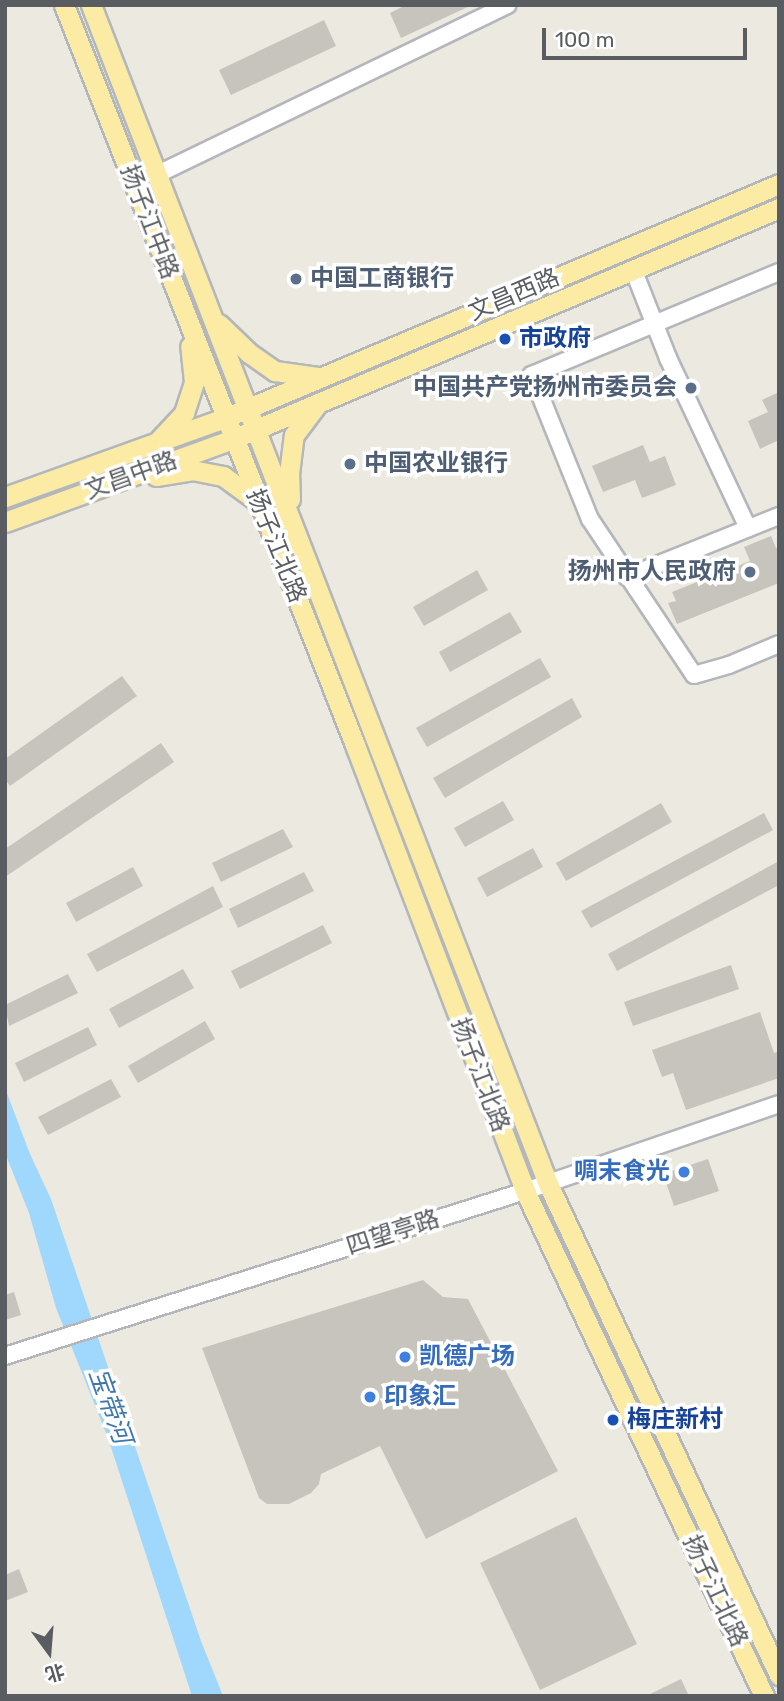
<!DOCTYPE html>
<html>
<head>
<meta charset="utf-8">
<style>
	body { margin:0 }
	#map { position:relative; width:784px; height:1701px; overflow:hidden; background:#ece9e1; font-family:Rubik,"Noto Sans SC",sans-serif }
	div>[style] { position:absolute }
	.water>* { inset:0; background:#a0d7fc }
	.building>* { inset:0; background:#c7c4be }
	.roads { filter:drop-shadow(2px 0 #b3b7bb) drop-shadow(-2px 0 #b3b7bb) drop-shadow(0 2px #b3b7bb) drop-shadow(0 -2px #b3b7bb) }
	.minor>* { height:16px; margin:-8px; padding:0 8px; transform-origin:8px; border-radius:8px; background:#fff }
	.major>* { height:19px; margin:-9.5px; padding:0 9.5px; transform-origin:9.5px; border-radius:9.5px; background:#fceba5 }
	.dots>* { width:19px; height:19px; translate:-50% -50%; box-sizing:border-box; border:4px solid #fff; border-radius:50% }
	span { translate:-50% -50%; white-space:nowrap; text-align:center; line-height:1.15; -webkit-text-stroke:7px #fff; paint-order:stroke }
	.street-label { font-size:24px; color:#595d61 }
	.service-label { font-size:24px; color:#4e5e75; font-weight:700 }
	.left { translate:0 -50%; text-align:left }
	.right { translate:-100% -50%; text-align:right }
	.transit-label { font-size:24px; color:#164399; font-weight:700 }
	.shop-label { font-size:24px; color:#366cbe; font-weight:700 }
	.water-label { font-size:26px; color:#3f78ad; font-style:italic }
	.frame { position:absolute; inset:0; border:7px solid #595d61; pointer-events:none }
	.north { position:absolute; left:14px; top:1617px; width:70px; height:70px; -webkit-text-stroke:5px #fff; paint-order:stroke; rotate:164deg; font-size:19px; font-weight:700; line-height:28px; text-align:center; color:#595d61 }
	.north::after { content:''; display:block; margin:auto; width:24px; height:32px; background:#595d61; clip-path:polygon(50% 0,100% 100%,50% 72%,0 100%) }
	.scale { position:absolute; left:542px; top:28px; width:205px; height:32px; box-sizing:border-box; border:4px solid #595d61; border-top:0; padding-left:9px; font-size:21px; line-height:24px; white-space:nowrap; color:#595d61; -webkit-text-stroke:5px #fff; paint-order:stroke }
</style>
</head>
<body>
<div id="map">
	<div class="water">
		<i style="clip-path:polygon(5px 1088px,30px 1154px,51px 1199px,201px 1641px,223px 1696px,192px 1696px,108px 1438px,56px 1308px,29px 1213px,5px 1153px)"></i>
	</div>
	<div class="building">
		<i style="clip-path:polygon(406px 5px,472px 5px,401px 38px,390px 13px)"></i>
		<i style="clip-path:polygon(324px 20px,336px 46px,231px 95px,219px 70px)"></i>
		<i style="clip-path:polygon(779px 392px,779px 440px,760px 449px,748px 421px,768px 412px,762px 400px)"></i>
		<i style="clip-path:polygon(643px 445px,650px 462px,665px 456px,676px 485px,642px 498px,635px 480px,603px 492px,592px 466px)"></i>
		<i style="clip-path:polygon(771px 536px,776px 548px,779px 547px,779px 583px,677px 624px,668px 603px,676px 601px,672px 592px,750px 561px,744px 547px)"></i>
		<i style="clip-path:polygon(477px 570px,488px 590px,424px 626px,413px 607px)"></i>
		<i style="clip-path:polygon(510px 612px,522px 632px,450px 672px,439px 652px)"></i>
		<i style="clip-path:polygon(540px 658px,551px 677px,427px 747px,416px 728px)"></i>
		<i style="clip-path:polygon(122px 676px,137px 696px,10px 786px,5px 779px,5px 759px)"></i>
		<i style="clip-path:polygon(572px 698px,582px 717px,445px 798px,433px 778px)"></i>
		<i style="clip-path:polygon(161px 743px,174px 762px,5px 877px,5px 849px)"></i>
		<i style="clip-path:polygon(503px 801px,514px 820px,465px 847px,454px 828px)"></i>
		<i style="clip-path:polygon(661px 803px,672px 822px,566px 881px,556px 863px)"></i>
		<i style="clip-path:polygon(764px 813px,773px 830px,591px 928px,581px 911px)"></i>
		<i style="clip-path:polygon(283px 829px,293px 847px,221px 882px,212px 863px)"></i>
		<i style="clip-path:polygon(533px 848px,543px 867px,487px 897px,477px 878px)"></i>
		<i style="clip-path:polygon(779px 861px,779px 885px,617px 971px,608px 954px)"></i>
		<i style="clip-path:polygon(133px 867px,143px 886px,76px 922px,66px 903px)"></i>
		<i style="clip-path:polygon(304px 872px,314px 891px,238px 928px,229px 909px)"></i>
		<i style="clip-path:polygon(213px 886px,223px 907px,97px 972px,87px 954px)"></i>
		<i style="clip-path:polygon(323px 925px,332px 943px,240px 989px,231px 971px)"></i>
		<i style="clip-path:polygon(731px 965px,739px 989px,633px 1026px,624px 1002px)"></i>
		<i style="clip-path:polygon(183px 969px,194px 988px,119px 1028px,109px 1009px)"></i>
		<i style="clip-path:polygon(68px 974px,78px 993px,9px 1026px,5px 1005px)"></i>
		<i style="clip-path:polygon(760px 1012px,774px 1053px,779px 1051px,779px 1078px,686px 1110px,673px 1073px,662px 1077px,652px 1050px)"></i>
		<i style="clip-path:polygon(205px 1021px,215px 1039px,138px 1083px,128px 1066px)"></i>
		<i style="clip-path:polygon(88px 1027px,97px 1045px,24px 1082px,15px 1063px)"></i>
		<i style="clip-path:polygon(111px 1079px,121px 1097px,48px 1135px,38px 1117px)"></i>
		<i style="clip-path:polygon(708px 1159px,719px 1191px,674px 1206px,663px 1174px)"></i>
		<i style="clip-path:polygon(423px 1280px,443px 1297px,468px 1299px,558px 1471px,426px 1539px,380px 1446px,321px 1474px,319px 1484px,311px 1493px,289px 1504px,267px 1504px,259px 1498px,202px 1348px)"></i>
		<i style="clip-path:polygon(14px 1292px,21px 1315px,5px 1320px,5px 1295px)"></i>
		<i style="clip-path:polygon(576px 1517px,637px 1644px,540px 1690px,480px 1563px)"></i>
		<i style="clip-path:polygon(19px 1569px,28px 1592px,5px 1601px,5px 1575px)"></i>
		<i style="clip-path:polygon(681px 1679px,689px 1696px,646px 1696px)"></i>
	</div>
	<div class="roads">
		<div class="minor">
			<i style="left:158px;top:174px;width:388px;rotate:-25.8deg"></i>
			<i style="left:633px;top:269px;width:96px;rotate:68.5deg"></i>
			<i style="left:668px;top:358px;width:188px;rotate:64.8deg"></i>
			<i style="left:779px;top:272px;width:268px;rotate:157.4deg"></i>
			<i style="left:532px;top:375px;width:155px;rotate:68.1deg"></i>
			<i style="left:590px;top:519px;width:187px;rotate:56.3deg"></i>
			<i style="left:694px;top:675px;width:36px;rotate:-16deg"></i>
			<i style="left:729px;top:665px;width:54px;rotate:-22.8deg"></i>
			<i style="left:627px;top:577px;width:164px;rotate:-21.9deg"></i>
			<i style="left:5px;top:1356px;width:546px;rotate:-17.6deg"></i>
			<i style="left:525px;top:1191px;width:268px;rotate:-18.9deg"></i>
		</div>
		<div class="major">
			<i style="left:64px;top:5px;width:795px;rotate:68.53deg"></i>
			<i style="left:355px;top:745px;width:477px;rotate:69.1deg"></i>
			<i style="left:525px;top:1191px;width:559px;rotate:64.67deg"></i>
			<i style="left:91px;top:5px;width:1264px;rotate:68.81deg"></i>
			<i style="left:548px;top:1184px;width:543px;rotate:64.8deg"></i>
			<i style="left:219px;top:324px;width:42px;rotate:44deg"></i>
			<i style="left:249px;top:353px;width:32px;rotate:35deg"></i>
			<i style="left:275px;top:371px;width:43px;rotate:7.9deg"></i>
			<i style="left:160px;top:439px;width:35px;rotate:-47deg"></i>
			<i style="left:184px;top:413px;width:33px;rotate:-72deg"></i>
			<i style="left:194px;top:382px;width:36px;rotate:-96deg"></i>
			<i style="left:156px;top:476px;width:36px;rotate:-9deg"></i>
			<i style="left:192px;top:470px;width:32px;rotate:11deg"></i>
			<i style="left:223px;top:476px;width:42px;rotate:36.3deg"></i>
			<i style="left:5px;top:497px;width:234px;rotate:-19.8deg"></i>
			<i style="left:225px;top:418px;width:601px;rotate:-22.9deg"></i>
			<i style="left:290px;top:499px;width:25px;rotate:-92deg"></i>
			<i style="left:289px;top:474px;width:39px;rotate:-83deg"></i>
			<i style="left:294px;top:435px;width:39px;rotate:-53deg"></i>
			<i style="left:5px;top:522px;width:243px;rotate:-20deg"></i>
			<i style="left:233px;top:439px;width:593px;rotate:-22.93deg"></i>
		</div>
	</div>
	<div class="dots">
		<i style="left:296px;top:279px;background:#5c6f8a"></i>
		<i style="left:505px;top:339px;background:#1a4fb4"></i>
		<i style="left:691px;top:388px;background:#5c6f8a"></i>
		<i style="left:350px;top:464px;background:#5c6f8a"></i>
		<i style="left:750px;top:572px;background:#5c6f8a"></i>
		<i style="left:684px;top:1172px;background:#3f7fe0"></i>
		<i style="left:405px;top:1357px;background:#3f7fe0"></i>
		<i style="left:370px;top:1397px;background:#3f7fe0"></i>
		<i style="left:613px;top:1420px;background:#1a4fb4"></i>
	</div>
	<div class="street-label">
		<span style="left:149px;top:222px;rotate:69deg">扬子江中路</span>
		<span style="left:514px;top:295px;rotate:-23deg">文昌西路</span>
		<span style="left:131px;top:476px;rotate:-20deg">文昌中路</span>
		<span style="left:276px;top:546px;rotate:68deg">扬子江北路</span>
		<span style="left:480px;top:1075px;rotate:69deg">扬子江北路</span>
		<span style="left:393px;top:1233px;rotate:-18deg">四望亭路</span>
		<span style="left:715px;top:1591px;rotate:65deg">扬子江北路</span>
	</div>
	<div class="service-label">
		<span class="left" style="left:310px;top:279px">中国工商银行</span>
		<span class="right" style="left:677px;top:388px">中国共产党扬州市委员会</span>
		<span class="left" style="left:364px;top:464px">中国农业银行</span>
		<span class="right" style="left:736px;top:572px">扬州市人民政府</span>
	</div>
	<div class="transit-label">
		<span class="left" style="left:519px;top:339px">市政府</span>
		<span class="left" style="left:627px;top:1420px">梅庄新村</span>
	</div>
	<div class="shop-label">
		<span class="right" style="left:670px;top:1172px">啁末食光</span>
		<span class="left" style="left:419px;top:1357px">凯德广场</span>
		<span class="left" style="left:384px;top:1397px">印象汇</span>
	</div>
	<div class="water-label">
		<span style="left:110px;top:1406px;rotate:70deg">宝带河</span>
	</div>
	<div class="frame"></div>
	<div class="north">北</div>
	<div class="scale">100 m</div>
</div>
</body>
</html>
